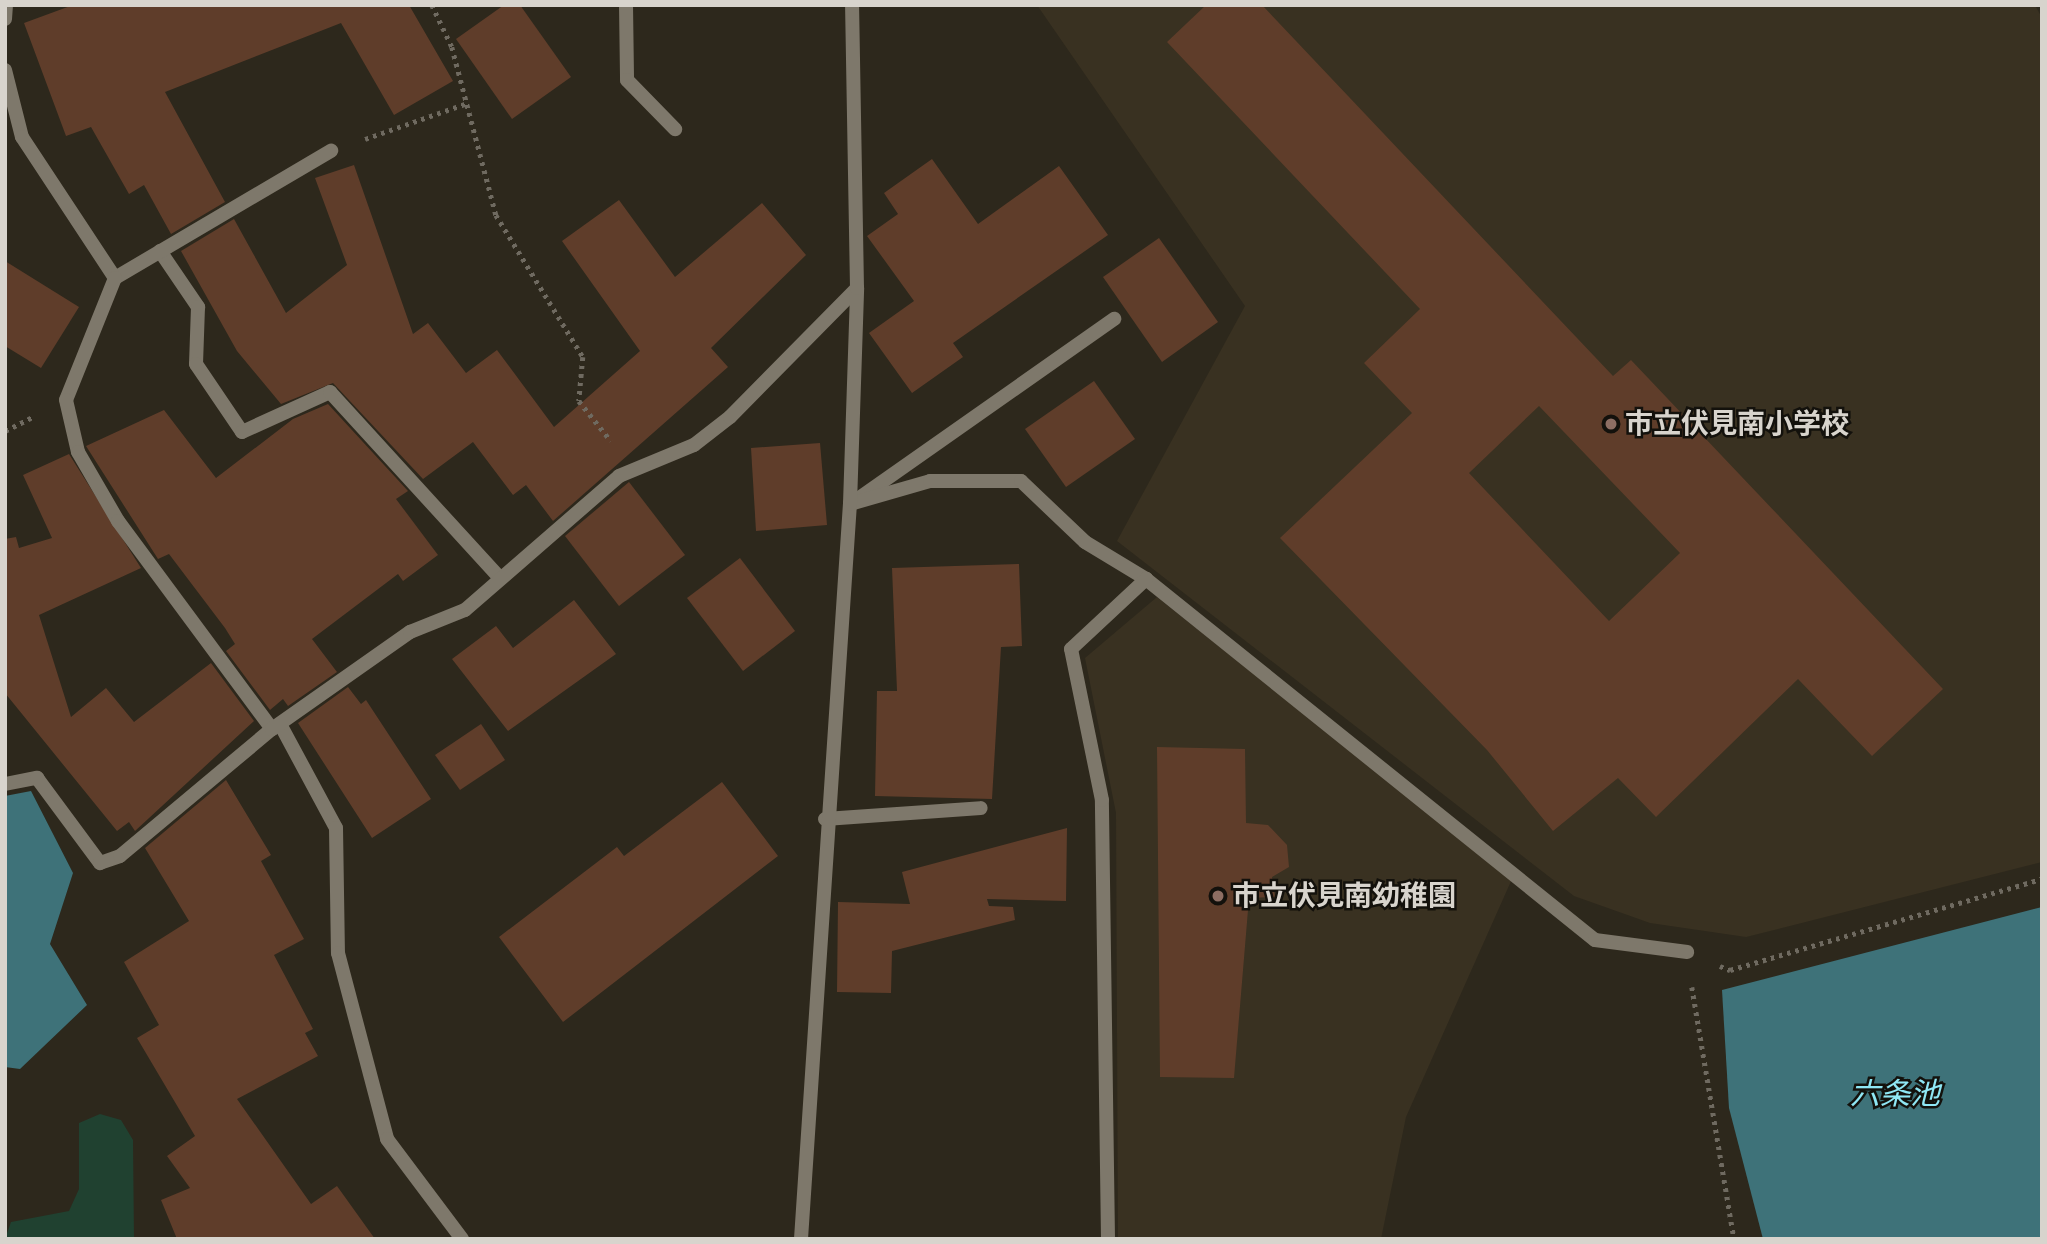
<!DOCTYPE html>
<html>
<head>
<meta charset="utf-8">
<style>
	body { margin:0 }
	#map { position:relative; width:2047px; height:1244px; overflow:hidden; background:#2d281c; font-family:Jost,"Noto Sans JP",sans-serif }
	div>[style] { position:absolute }
	.built>* { inset:0; background:#393121 }
	.green>* { inset:0; background:#204130 }
	.water>* { inset:0; background:#3e7279 }
	.building>* { inset:0; background:#5f3d2a }
	.path>* { height:4.5px; margin-top:-2.25px; transform-origin:0; background:repeating-linear-gradient(90deg,#6f6a60 0 3.5px,transparent 0 8.5px) }
	.service>* { height:14px; margin:-7px; padding:0 7px; transform-origin:7px; border-radius:7px; background:#7e786b }
	.minor>* { height:14px; margin:-7px; padding:0 7px; transform-origin:7px; border-radius:7px; background:#7e786b }
	.dots>* { width:19px; height:19px; translate:-50% -50%; box-sizing:border-box; border:4px solid #13110c; border-radius:50% }
	span { translate:-50% -50%; white-space:nowrap; text-align:center; line-height:1.15; -webkit-text-stroke:5px #13110c; paint-order:stroke }
	.poi-label { font-size:28px; color:#d8d4cd; font-weight:700 }
	.left { translate:0 -50%; text-align:left }
	.water-label { font-size:30px; color:#8fe7f4; font-style:italic }
	.frame { position:absolute; inset:0; border:7px solid #d8d4cd; pointer-events:none }
</style>
</head>
<body>
<div id="map">
	<div class="built">
		<i style="clip-path:polygon(1037px 5px,2035px 5px,2042px 18px,2042px 862px,1746px 937px,1650px 923px,1574px 896px,1117px 541px,1245px 306px)"></i>
		<i style="clip-path:polygon(1157px 597px,1512px 879px,1406px 1117px,1381px 1239px,1118px 1239px,1116px 813px,1085px 658px)"></i>
	</div>
	<div class="green">
		<i style="clip-path:polygon(100px 1114px,121px 1120px,133px 1140px,134px 1239px,5px 1239px,11px 1222px,69px 1211px,79px 1189px,79px 1123px)"></i>
	</div>
	<div class="water">
		<i style="clip-path:polygon(31px 791px,73px 873px,50px 944px,87px 1005px,20px 1069px,5px 1067px,5px 796px)"></i>
		<i style="clip-path:polygon(2042px 907px,2042px 1239px,1763px 1239px,1729px 1108px,1722px 990px)"></i>
	</div>
	<div class="building">
		<i style="clip-path:polygon(73px 5px,409px 5px,453px 81px,394px 115px,341px 23px,165px 92px,225px 202px,171px 234px,144px 185px,129px 194px,91px 127px,66px 136px,24px 23px)"></i>
		<i style="clip-path:polygon(504px 5px,520px 5px,571px 77px,512px 119px,456px 39px)"></i>
		<i style="clip-path:polygon(evenodd,1206px 5px,1262px 5px,1613px 376px,1631px 360px,1943px 689px,1872px 756px,1798px 679px,1656px 817px,1618px 778px,1553px 831px,1487px 750px,1280px 538px,1412px 413px,1364px 363px,1420px 309px,1167px 42px,1206px 5px,1539px 406px,1680px 553px,1609px 621px,1469px 473px,1539px 406px)"></i>
		<i style="clip-path:polygon(932px 159px,978px 224px,1059px 166px,1108px 235px,953px 343px,963px 357px,912px 393px,869px 333px,914px 301px,867px 236px,898px 214px,884px 193px)"></i>
		<i style="clip-path:polygon(354px 165px,413px 334px,428px 323px,466px 373px,497px 350px,554px 427px,640px 351px,562px 241px,619px 200px,675px 277px,762px 203px,806px 255px,711px 348px,728px 367px,553px 521px,526px 485px,513px 495px,473px 442px,423px 479px,333px 383px,281px 404px,237px 351px,181px 251px,234px 219px,286px 313px,347px 265px,315px 178px)"></i>
		<i style="clip-path:polygon(1159px 238px,1218px 322px,1162px 362px,1103px 277px)"></i>
		<i style="clip-path:polygon(5px 261px,79px 307px,41px 368px,5px 346px)"></i>
		<i style="clip-path:polygon(1094px 381px,1135px 439px,1066px 487px,1025px 429px)"></i>
		<i style="clip-path:polygon(328px 404px,408px 491px,396px 499px,438px 555px,403px 581px,398px 574px,312px 639px,337px 672px,288px 706px,283px 699px,270px 710px,226px 651px,235px 644px,225px 628px,169px 554px,158px 559px,86px 446px,164px 410px,216px 478px,293px 419px)"></i>
		<i style="clip-path:polygon(820px 443px,827px 525px,756px 531px,751px 448px)"></i>
		<i style="clip-path:polygon(69px 454px,141px 568px,39px 615px,71px 717px,106px 688px,134px 722px,211px 663px,254px 721px,135px 831px,129px 822px,117px 831px,5px 693px,5px 539px,16px 537px,19px 548px,52px 538px,23px 475px)"></i>
		<i style="clip-path:polygon(629px 482px,685px 555px,619px 606px,565px 536px)"></i>
		<i style="clip-path:polygon(740px 558px,795px 631px,743px 671px,687px 598px)"></i>
		<i style="clip-path:polygon(1019px 564px,1022px 646px,1001px 647px,992px 799px,875px 796px,877px 691px,897px 691px,892px 568px)"></i>
		<i style="clip-path:polygon(574px 600px,616px 654px,508px 731px,452px 659px,496px 626px,513px 648px)"></i>
		<i style="clip-path:polygon(348px 687px,361px 704px,366px 700px,431px 799px,372px 838px,298px 723px)"></i>
		<i style="clip-path:polygon(481px 724px,505px 760px,460px 790px,435px 755px)"></i>
		<i style="clip-path:polygon(1157px 747px,1245px 749px,1246px 823px,1268px 825px,1287px 845px,1289px 867px,1272px 877px,1275px 897px,1249px 898px,1234px 1078px,1160px 1077px)"></i>
		<i style="clip-path:polygon(226px 780px,271px 855px,261px 861px,304px 939px,274px 955px,313px 1029px,305px 1033px,318px 1056px,237px 1099px,311px 1204px,337px 1186px,375px 1239px,177px 1239px,161px 1200px,190px 1188px,167px 1156px,195px 1136px,137px 1038px,159px 1025px,124px 962px,189px 921px,145px 848px)"></i>
		<i style="clip-path:polygon(722px 782px,778px 856px,563px 1022px,499px 937px,617px 847px,624px 856px)"></i>
		<i style="clip-path:polygon(1067px 828px,1066px 901px,987px 899px,989px 906px,1013px 907px,1015px 920px,892px 951px,891px 993px,837px 992px,838px 902px,910px 904px,902px 872px)"></i>
	</div>
	<div class="path">
		<i style="left:432px;top:5px;width:47px;rotate:64.5deg"></i>
		<i style="left:452px;top:47px;width:174px;rotate:75.3deg"></i>
		<i style="left:496px;top:215px;width:167px;rotate:58.5deg"></i>
		<i style="left:583px;top:357px;width:44px;rotate:95.2deg"></i>
		<i style="left:579px;top:401px;width:51px;rotate:51.3deg"></i>
		<i style="left:365px;top:139px;width:109px;rotate:-19.3deg"></i>
		<i style="left:5px;top:431px;width:33px;rotate:-27deg"></i>
		<i style="left:1720px;top:966px;width:11px;rotate:22deg"></i>
		<i style="left:1730px;top:970px;width:325px;rotate:-16.3deg"></i>
		<i style="left:1692px;top:987px;width:255px;rotate:80.5deg"></i>
	</div>
	<div class="service">
		<i style="left:626px;top:5px;width:75px;rotate:89.2deg"></i>
		<i style="left:627px;top:80px;width:69px;rotate:45.6deg"></i>
		<i style="left:160px;top:251px;width:68px;rotate:55.8deg"></i>
		<i style="left:198px;top:307px;width:57px;rotate:92deg"></i>
		<i style="left:196px;top:364px;width:82px;rotate:55.9deg"></i>
		<i style="left:242px;top:432px;width:97px;rotate:-24.4deg"></i>
		<i style="left:330px;top:392px;width:252px;rotate:47.6deg"></i>
		<i style="left:115px;top:278px;width:251px;rotate:-30.5deg"></i>
		<i style="left:855px;top:501px;width:317px;rotate:-35.1deg"></i>
		<i style="left:825px;top:819px;width:156px;rotate:-4deg"></i>
	</div>
	<div class="minor">
		<i style="left:5px;top:19px;width:14px;rotate:-86deg"></i>
		<i style="left:5px;top:70px;width:69px;rotate:75.8deg"></i>
		<i style="left:22px;top:137px;width:169px;rotate:56.6deg"></i>
		<i style="left:115px;top:278px;width:131px;rotate:111.9deg"></i>
		<i style="left:66px;top:400px;width:53px;rotate:77deg"></i>
		<i style="left:78px;top:452px;width:80px;rotate:59.9deg"></i>
		<i style="left:118px;top:521px;width:259px;rotate:53.5deg"></i>
		<i style="left:850px;top:504px;width:83px;rotate:-16deg"></i>
		<i style="left:930px;top:481px;width:91px"></i>
		<i style="left:1021px;top:481px;width:88px;rotate:43.6deg"></i>
		<i style="left:1085px;top:542px;width:71px;rotate:31.2deg"></i>
		<i style="left:1146px;top:579px;width:576px;rotate:38.8deg"></i>
		<i style="left:1595px;top:940px;width:93px;rotate:7.4deg"></i>
		<i style="left:280px;top:724px;width:118px;rotate:61.7deg"></i>
		<i style="left:336px;top:828px;width:125px;rotate:89.1deg"></i>
		<i style="left:338px;top:953px;width:192px;rotate:75.2deg"></i>
		<i style="left:387px;top:1139px;width:125px;rotate:53.1deg"></i>
		<i style="left:5px;top:784px;width:33px;rotate:-11deg"></i>
		<i style="left:37px;top:778px;width:106px;rotate:53.5deg"></i>
		<i style="left:100px;top:863px;width:21px;rotate:-19deg"></i>
		<i style="left:120px;top:856px;width:198px;rotate:-39.9deg"></i>
		<i style="left:272px;top:729px;width:169px;rotate:-35.1deg"></i>
		<i style="left:410px;top:632px;width:59px;rotate:-21.8deg"></i>
		<i style="left:465px;top:610px;width:204px;rotate:-41deg"></i>
		<i style="left:619px;top:476px;width:81px;rotate:-22.5deg"></i>
		<i style="left:694px;top:445px;width:46px;rotate:-37.9deg"></i>
		<i style="left:730px;top:417px;width:181px;rotate:-45.4deg"></i>
		<i style="left:801px;top:1239px;width:737px;rotate:-86.19deg"></i>
		<i style="left:850px;top:504px;width:216px;rotate:-88.1deg"></i>
		<i style="left:857px;top:288px;width:283px;rotate:-91deg"></i>
		<i style="left:1108px;top:1239px;width:439px;rotate:-90.8deg"></i>
		<i style="left:1102px;top:800px;width:154px;rotate:-101.6deg"></i>
		<i style="left:1071px;top:649px;width:103px;rotate:-43deg"></i>
	</div>
	<div class="dots">
		<i style="left:1611px;top:424px;background:#8d6e63"></i>
		<i style="left:1218px;top:896px;background:#8d6e63"></i>
	</div>
	<div class="poi-label">
		<span class="left" style="left:1625px;top:424px">市立伏見南小学校</span>
		<span class="left" style="left:1232px;top:896px">市立伏見南幼稚園</span>
	</div>
	<div class="water-label">
		<span style="left:1895px;top:1094px">六条池</span>
	</div>
	<div class="frame"></div>
</div>
</body>
</html>
